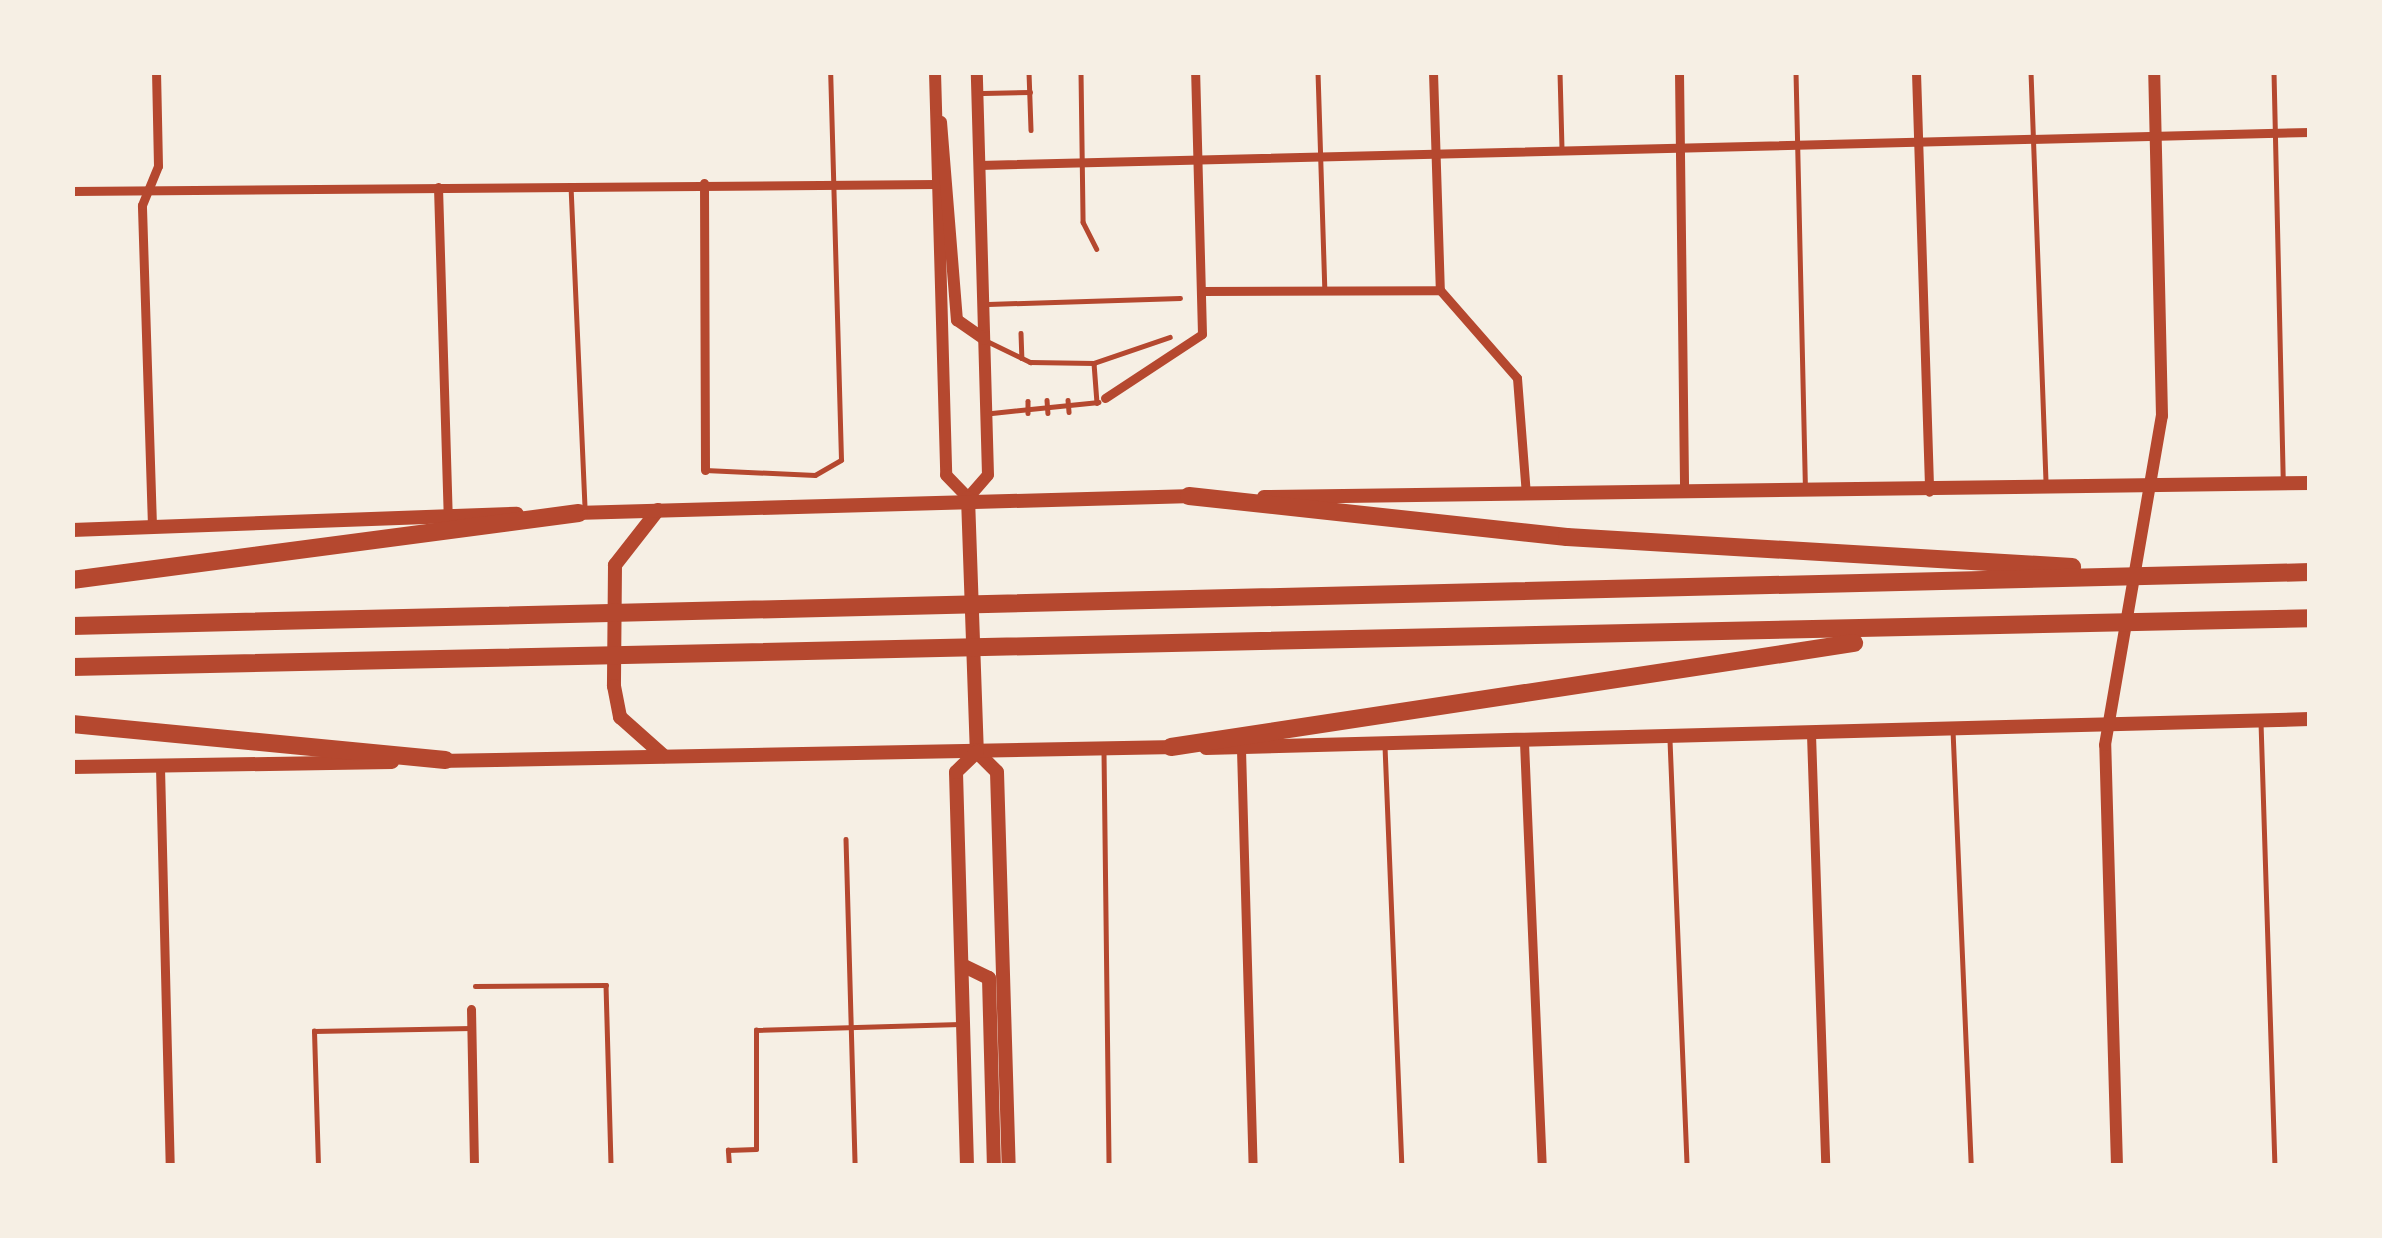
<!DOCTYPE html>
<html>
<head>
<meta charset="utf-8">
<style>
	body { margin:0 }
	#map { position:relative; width:2382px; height:1238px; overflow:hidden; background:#f6efe4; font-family:Manrope,sans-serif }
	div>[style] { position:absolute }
	.service>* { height:4.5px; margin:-2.25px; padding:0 2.25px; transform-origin:2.25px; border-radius:2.25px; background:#b5482f }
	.minor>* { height:9px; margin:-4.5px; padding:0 4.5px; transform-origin:4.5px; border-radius:4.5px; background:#b5482f }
	.tertiary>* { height:12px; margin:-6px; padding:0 6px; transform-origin:6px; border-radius:6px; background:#b5482f }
	.secondary>* { height:14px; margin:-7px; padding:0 7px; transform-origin:7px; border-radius:7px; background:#b5482f }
	.motorway>* { height:18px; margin:-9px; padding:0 9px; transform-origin:9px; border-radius:9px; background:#b5482f }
	span { translate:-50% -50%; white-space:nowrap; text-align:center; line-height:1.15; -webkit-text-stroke:12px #f6efe4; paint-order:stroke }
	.frame { position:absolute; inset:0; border:75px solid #f6efe4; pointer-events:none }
</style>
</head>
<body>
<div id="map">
	<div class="service">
		<i style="left:1029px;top:72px;width:58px;rotate:88deg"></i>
		<i style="left:1081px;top:72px;width:150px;rotate:89.2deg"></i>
		<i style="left:1083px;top:222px;width:30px;rotate:63deg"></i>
		<i style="left:1318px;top:72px;width:218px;rotate:88.2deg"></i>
		<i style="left:1560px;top:72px;width:78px;rotate:88.5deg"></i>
		<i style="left:1796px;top:72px;width:412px;rotate:88.7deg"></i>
		<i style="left:2031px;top:72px;width:413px;rotate:87.9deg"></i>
		<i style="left:2274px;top:72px;width:406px;rotate:88.7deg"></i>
		<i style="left:983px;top:93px;width:47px;rotate:-1.2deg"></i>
		<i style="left:571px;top:186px;width:324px;rotate:87.5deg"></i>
		<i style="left:988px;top:304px;width:192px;rotate:-1.8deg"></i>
		<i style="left:1021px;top:333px;width:25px;rotate:88deg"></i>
		<i style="left:989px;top:342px;width:46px;rotate:26deg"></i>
		<i style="left:1030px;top:362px;width:64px;rotate:0.9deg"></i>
		<i style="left:1094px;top:363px;width:40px;rotate:85.7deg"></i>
		<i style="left:1094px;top:363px;width:80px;rotate:-18.9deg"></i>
		<i style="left:1047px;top:400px;width:13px;rotate:86deg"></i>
		<i style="left:1068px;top:400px;width:12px;rotate:85deg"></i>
		<i style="left:1028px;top:401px;width:12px;rotate:90deg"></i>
		<i style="left:992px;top:413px;width:107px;rotate:-5.9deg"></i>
		<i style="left:705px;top:470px;width:110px;rotate:2.6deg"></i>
		<i style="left:815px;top:475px;width:30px;rotate:-30deg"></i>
		<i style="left:841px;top:460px;width:388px;rotate:-91.6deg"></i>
		<i style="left:2261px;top:722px;width:444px;rotate:88.2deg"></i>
		<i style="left:1953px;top:730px;width:436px;rotate:87.6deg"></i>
		<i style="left:1670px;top:740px;width:426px;rotate:87.7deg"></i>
		<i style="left:1385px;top:746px;width:420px;rotate:87.7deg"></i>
		<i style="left:1104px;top:752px;width:414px;rotate:89.3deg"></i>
		<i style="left:846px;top:839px;width:327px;rotate:88.4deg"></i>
		<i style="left:475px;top:986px;width:131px;rotate:-0.4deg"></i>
		<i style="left:606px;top:985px;width:181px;rotate:88.4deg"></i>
		<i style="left:318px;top:1166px;width:135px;rotate:-91.7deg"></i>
		<i style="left:314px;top:1031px;width:157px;rotate:-1.1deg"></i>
		<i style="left:729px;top:1166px;width:16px;rotate:-94deg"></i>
		<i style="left:728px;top:1150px;width:28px;rotate:-2deg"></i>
		<i style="left:756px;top:1149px;width:119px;rotate:-90deg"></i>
		<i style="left:756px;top:1030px;width:204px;rotate:-1.7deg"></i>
	</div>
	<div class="minor">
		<i style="left:1433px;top:72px;width:218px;rotate:88.2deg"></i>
		<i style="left:1679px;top:72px;width:420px;rotate:89.3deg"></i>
		<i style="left:1916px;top:72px;width:420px;rotate:88.2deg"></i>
		<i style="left:979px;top:165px;width:1331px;rotate:-1.42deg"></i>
		<i style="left:704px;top:183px;width:287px;rotate:89.8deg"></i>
		<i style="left:438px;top:187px;width:328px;rotate:88.3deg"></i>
		<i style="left:72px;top:191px;width:865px;rotate:-0.46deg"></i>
		<i style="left:1440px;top:290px;width:117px;rotate:48.8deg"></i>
		<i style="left:1517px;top:378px;width:116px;rotate:85.6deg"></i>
		<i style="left:1201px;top:291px;width:239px;rotate:-0.2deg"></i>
		<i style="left:1105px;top:398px;width:116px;rotate:-33.4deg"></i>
		<i style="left:1202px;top:334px;width:262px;rotate:-91.5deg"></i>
		<i style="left:152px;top:526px;width:321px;rotate:-91.8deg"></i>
		<i style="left:142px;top:205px;width:42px;rotate:-67.7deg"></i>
		<i style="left:158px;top:166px;width:94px;rotate:-91.2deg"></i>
		<i style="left:1811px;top:734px;width:432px;rotate:88.1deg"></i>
		<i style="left:1524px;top:742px;width:424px;rotate:87.6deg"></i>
		<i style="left:1241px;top:749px;width:417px;rotate:88.4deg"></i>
		<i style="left:160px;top:767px;width:399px;rotate:88.6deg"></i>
		<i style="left:471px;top:1009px;width:157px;rotate:88.9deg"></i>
	</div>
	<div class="tertiary">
		<i style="left:935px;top:72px;width:403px;rotate:88.4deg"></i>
		<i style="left:946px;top:475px;width:32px;rotate:46deg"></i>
		<i style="left:968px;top:498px;width:30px;rotate:-49deg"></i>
		<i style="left:988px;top:475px;width:403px;rotate:-91.6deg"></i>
		<i style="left:941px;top:122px;width:199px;rotate:85.4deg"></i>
		<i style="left:957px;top:320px;width:33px;rotate:35deg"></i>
		<i style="left:2117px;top:1166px;width:421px;rotate:-91.6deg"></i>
		<i style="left:2105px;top:745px;width:334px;rotate:-80.2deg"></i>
		<i style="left:2162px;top:416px;width:344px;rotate:-91.3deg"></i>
	</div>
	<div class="secondary">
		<i style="left:1264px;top:497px;width:1046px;rotate:-0.77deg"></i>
		<i style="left:968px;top:498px;width:254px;rotate:88deg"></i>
		<i style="left:977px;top:752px;width:28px;rotate:45deg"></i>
		<i style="left:997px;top:772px;width:394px;rotate:88.3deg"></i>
		<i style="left:658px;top:510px;width:70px;rotate:128deg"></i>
		<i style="left:615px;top:565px;width:121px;rotate:90.5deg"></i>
		<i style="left:614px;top:686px;width:32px;rotate:79deg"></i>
		<i style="left:620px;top:717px;width:59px;rotate:41.6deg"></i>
		<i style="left:575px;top:513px;width:619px;rotate:-1.57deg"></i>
		<i style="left:72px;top:530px;width:445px;rotate:-2.1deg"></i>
		<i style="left:1206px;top:748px;width:1104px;rotate:-1.5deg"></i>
		<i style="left:438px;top:761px;width:739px;rotate:-1.09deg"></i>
		<i style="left:72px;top:767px;width:320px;rotate:-0.9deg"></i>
		<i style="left:962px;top:965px;width:30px;rotate:26deg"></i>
		<i style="left:989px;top:978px;width:188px;rotate:88.5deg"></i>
		<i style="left:967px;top:1166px;width:394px;rotate:-91.6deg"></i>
		<i style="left:956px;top:772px;width:29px;rotate:-44deg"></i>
	</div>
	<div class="motorway">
		<i style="left:1189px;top:496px;width:380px;rotate:6.2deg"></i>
		<i style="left:1567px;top:537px;width:506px;rotate:3.4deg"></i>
		<i style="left:72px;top:580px;width:511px;rotate:-7.53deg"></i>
		<i style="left:72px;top:626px;width:2239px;rotate:-1.38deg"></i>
		<i style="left:72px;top:667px;width:2239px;rotate:-1.25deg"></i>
		<i style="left:72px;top:724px;width:375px;rotate:5.5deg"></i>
		<i style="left:1171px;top:747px;width:691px;rotate:-8.66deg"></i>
	</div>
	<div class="frame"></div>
</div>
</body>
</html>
